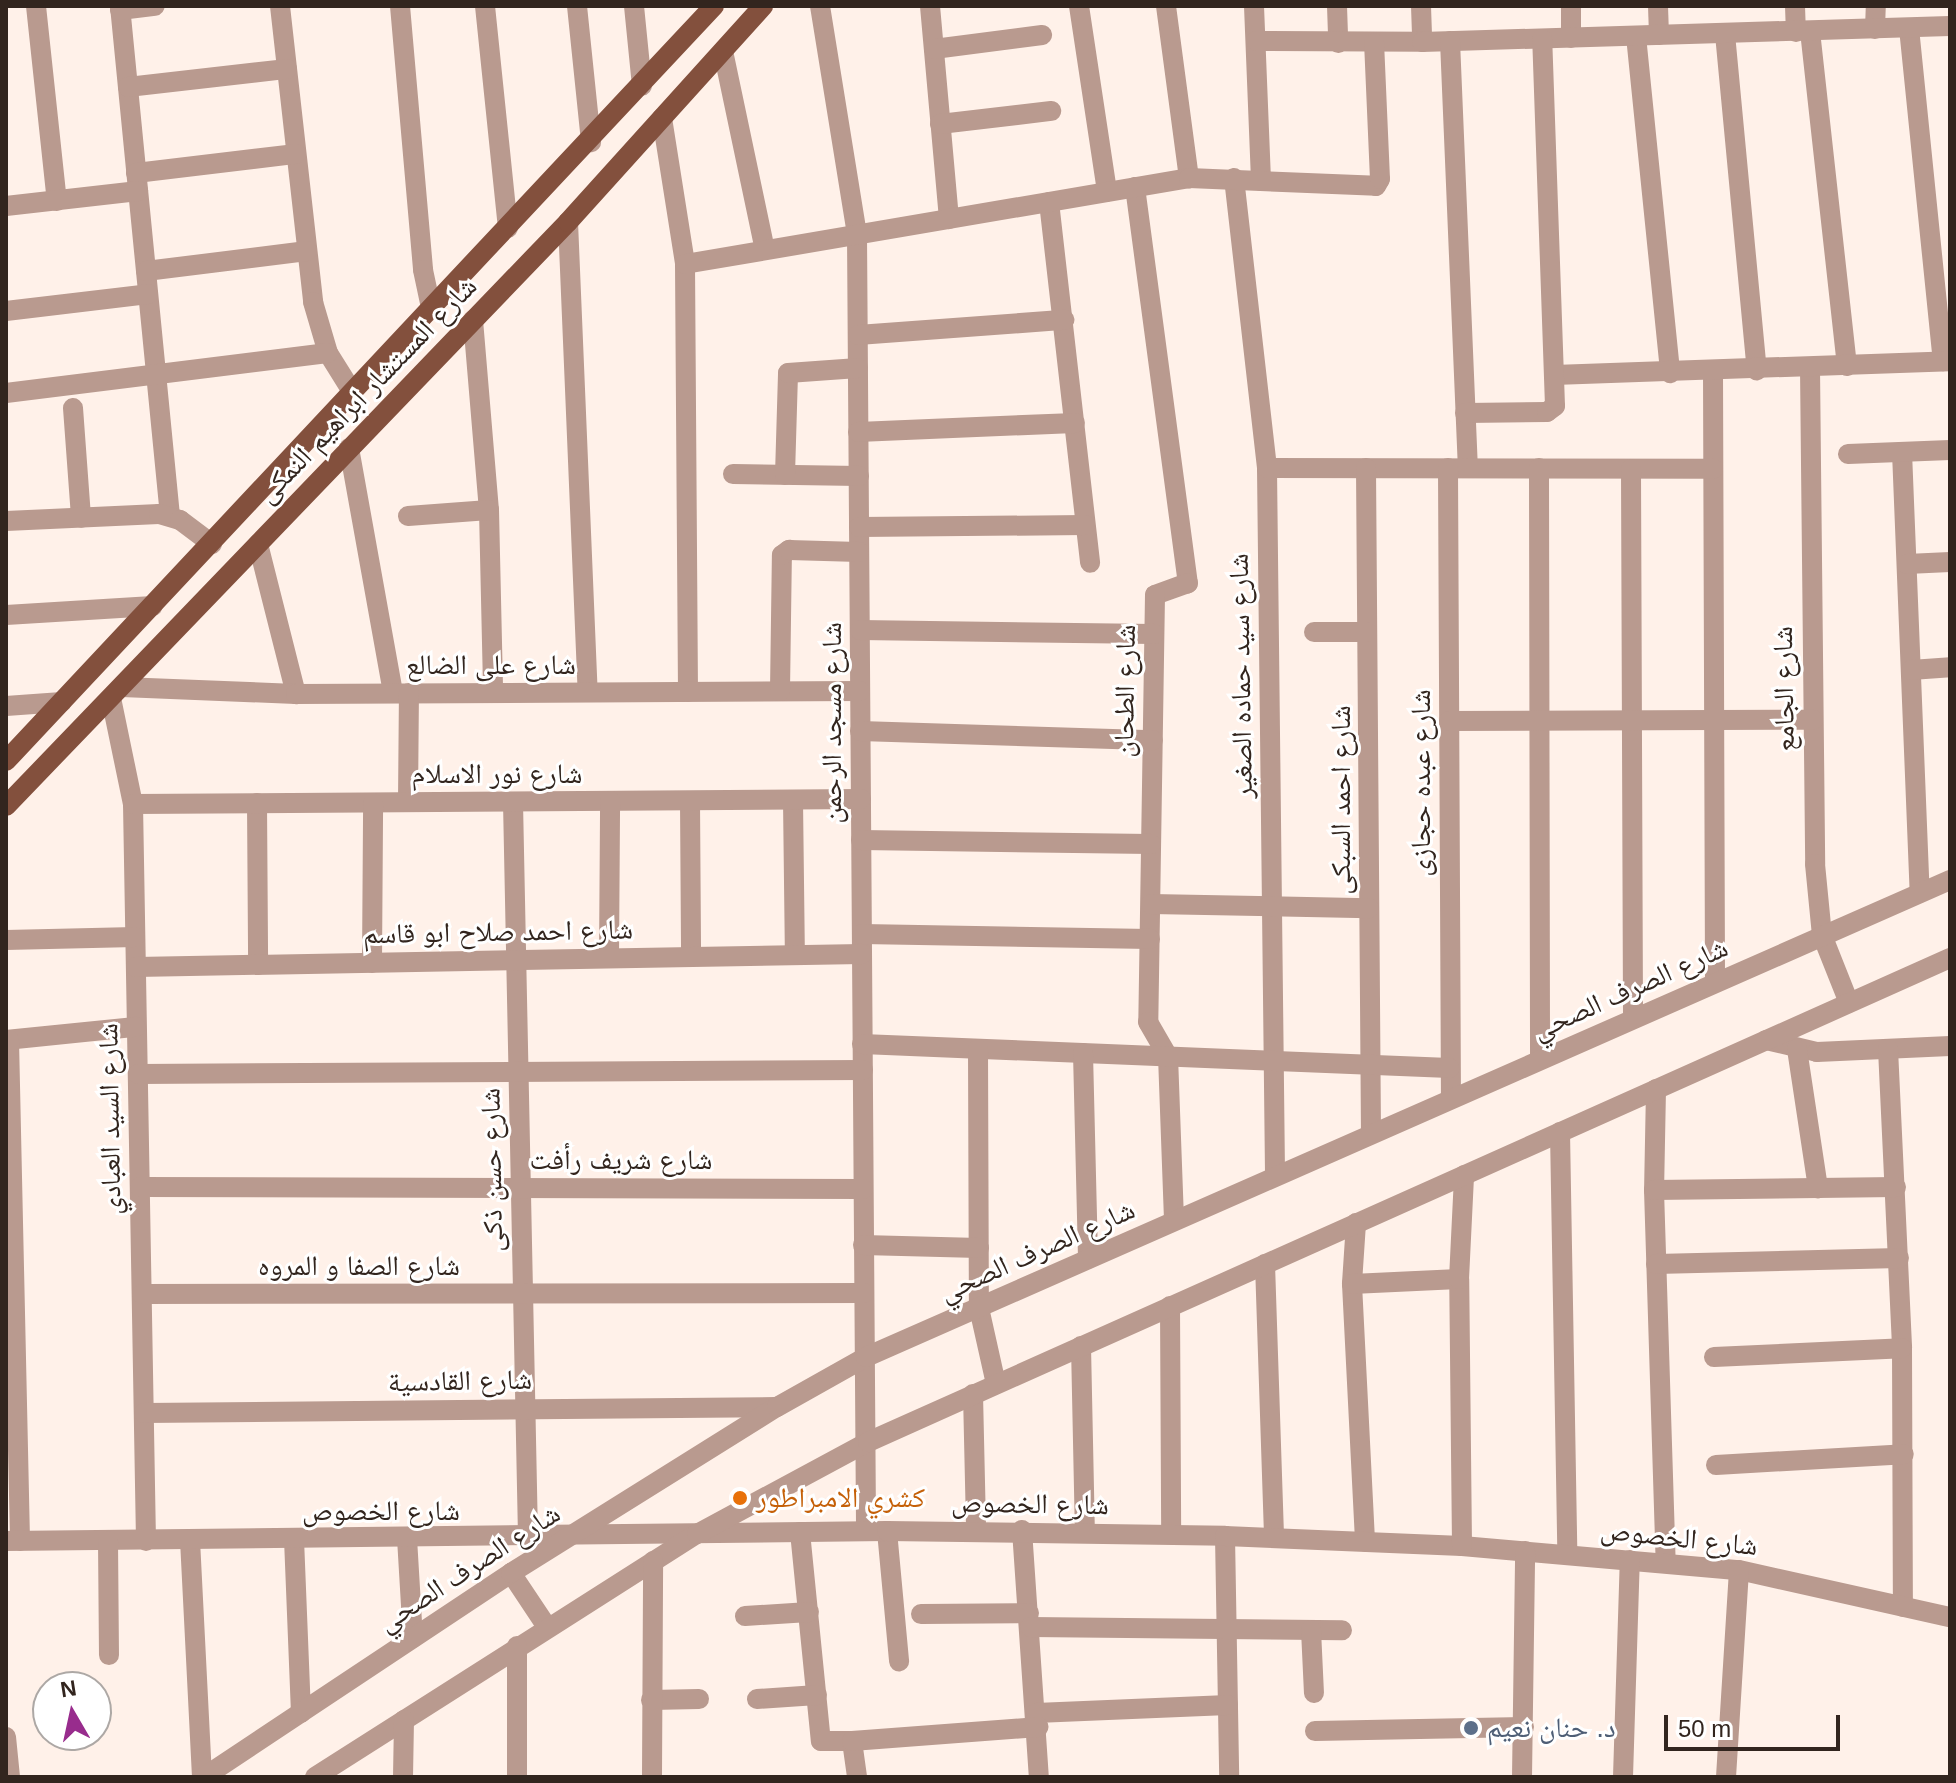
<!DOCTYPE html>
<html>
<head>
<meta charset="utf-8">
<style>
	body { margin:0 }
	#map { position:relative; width:1956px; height:1783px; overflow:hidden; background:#fff1e9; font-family:Helvetica,"Noto Naskh Arabic",sans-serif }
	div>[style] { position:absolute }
	.minor>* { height:20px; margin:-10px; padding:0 10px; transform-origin:10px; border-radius:10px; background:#b99a8f }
	.major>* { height:20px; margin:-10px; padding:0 10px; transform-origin:10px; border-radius:10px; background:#83503d }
	.dots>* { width:22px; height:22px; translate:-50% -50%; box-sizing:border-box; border:4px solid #fff; border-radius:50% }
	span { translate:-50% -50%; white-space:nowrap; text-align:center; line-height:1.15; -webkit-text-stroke:6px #fff; paint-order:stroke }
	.street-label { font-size:28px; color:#32251e }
	.food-label { font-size:28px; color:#c56008 }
	.left { translate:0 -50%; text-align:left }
	.service-label { font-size:28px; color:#4e5e75 }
	.frame { position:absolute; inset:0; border:8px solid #32251e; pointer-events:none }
	.north { position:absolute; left:32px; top:1671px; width:80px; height:80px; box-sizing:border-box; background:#fff; border:2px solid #ada8a5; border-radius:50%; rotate:351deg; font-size:22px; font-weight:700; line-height:32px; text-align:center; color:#32251e }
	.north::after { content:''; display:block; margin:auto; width:28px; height:36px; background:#982c8d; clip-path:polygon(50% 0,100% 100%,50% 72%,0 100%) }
	.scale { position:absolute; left:1664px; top:1715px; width:176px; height:36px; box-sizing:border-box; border:4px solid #32251e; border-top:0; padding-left:10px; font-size:24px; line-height:28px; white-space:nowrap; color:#32251e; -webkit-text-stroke:6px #fff; paint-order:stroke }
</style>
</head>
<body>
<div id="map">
	<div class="minor">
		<i style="left:36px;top:6px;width:196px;rotate:83.9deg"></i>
		<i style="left:120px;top:6px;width:512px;rotate:84.4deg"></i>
		<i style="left:280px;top:6px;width:298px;rotate:83.6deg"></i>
		<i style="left:313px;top:302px;width:53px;rotate:73.6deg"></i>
		<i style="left:328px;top:353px;width:47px;rotate:58deg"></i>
		<i style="left:400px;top:6px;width:265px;rotate:85deg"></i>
		<i style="left:423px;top:270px;width:40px;rotate:78deg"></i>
		<i style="left:485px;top:6px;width:223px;rotate:84.1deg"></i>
		<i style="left:577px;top:6px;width:137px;rotate:84.1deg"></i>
		<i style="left:634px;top:6px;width:80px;rotate:84.3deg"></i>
		<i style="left:820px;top:6px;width:232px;rotate:80.8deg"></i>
		<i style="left:857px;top:235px;width:1296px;rotate:89.6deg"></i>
		<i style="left:930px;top:6px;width:214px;rotate:84.9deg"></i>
		<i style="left:1079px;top:6px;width:188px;rotate:81.4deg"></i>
		<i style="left:1166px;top:6px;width:174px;rotate:82.4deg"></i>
		<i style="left:1254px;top:6px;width:175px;rotate:87.7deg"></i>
		<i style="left:1337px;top:6px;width:37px;rotate:88deg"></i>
		<i style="left:1421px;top:6px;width:36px;rotate:88deg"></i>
		<i style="left:1571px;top:6px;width:32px;rotate:90deg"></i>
		<i style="left:1658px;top:6px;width:29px;rotate:88deg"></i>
		<i style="left:1795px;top:6px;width:26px;rotate:88deg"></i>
		<i style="left:120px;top:10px;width:35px;rotate:-7deg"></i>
		<i style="left:1909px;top:28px;width:335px;rotate:84.2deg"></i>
		<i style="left:1875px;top:29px;width:23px;rotate:-88deg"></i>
		<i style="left:1810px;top:31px;width:337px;rotate:83.7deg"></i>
		<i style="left:1725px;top:34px;width:338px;rotate:84.6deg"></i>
		<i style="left:1636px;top:36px;width:339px;rotate:84.2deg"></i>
		<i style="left:1256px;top:41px;width:166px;rotate:0.3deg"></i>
		<i style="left:1422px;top:42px;width:528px;rotate:-1.74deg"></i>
		<i style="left:1450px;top:41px;width:427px;rotate:87.6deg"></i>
		<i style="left:934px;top:49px;width:109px;rotate:-7.4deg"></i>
		<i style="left:723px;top:51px;width:203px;rotate:78.1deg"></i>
		<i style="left:128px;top:87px;width:160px;rotate:-6.5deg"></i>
		<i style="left:662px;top:118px;width:148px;rotate:81deg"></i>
		<i style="left:685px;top:264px;width:428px;rotate:89.6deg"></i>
		<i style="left:940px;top:124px;width:112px;rotate:-6.7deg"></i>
		<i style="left:136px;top:173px;width:161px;rotate:-6.8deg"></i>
		<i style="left:1234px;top:178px;width:292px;rotate:83.5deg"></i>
		<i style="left:1267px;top:468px;width:707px;rotate:89.35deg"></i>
		<i style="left:1135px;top:187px;width:400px;rotate:82.4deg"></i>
		<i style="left:1188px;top:583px;width:35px;rotate:160deg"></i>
		<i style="left:1155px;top:595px;width:427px;rotate:90.9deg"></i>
		<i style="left:1148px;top:1022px;width:39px;rotate:60deg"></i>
		<i style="left:1168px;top:1056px;width:164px;rotate:87.9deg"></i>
		<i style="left:1049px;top:202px;width:363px;rotate:83.5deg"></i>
		<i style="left:6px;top:206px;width:133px;rotate:-6.5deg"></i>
		<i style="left:568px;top:222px;width:470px;rotate:87.6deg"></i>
		<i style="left:685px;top:264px;width:511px;rotate:-9.68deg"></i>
		<i style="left:1189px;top:178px;width:187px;rotate:2.4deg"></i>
		<i style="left:1376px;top:186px;width:8px;rotate:-60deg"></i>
		<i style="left:1380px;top:179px;width:136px;rotate:-92.5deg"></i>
		<i style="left:146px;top:271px;width:162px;rotate:-7.1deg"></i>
		<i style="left:6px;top:311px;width:143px;rotate:-6.8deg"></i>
		<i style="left:473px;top:320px;width:191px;rotate:85.2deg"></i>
		<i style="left:489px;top:510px;width:183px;rotate:88.7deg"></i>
		<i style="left:858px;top:335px;width:207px;rotate:-4.2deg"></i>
		<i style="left:1810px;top:368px;width:496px;rotate:89.4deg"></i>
		<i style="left:1815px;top:864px;width:71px;rotate:84.4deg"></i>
		<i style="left:1822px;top:935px;width:73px;rotate:68.3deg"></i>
		<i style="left:1713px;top:372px;width:610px;rotate:89.81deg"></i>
		<i style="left:1554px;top:375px;width:396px;rotate:-2deg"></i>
		<i style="left:6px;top:393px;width:324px;rotate:-7.1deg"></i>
		<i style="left:73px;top:408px;width:110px;rotate:85.8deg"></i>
		<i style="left:1465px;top:413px;width:82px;rotate:-0.7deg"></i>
		<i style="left:1547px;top:412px;width:10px;rotate:-37deg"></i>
		<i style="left:1555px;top:406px;width:367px;rotate:-92deg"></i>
		<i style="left:858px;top:432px;width:217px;rotate:-2.4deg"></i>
		<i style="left:349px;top:448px;width:249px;rotate:79.8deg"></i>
		<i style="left:1902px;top:452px;width:441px;rotate:87.7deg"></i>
		<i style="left:1848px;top:454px;width:102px;rotate:-2.2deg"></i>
		<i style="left:1267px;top:468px;width:446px;rotate:0.1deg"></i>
		<i style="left:1366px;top:468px;width:664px;rotate:89.57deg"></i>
		<i style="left:1448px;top:468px;width:630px;rotate:89.73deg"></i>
		<i style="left:1539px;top:468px;width:591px;rotate:89.9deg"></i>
		<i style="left:1631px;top:469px;width:549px;rotate:89.79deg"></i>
		<i style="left:733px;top:474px;width:126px;rotate:0.9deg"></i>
		<i style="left:785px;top:475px;width:102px;rotate:-88.3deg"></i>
		<i style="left:788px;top:373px;width:70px;rotate:-4.1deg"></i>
		<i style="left:408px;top:516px;width:81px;rotate:-4.2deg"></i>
		<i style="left:6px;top:521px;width:153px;rotate:-2.6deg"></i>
		<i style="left:159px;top:514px;width:22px;rotate:16deg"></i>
		<i style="left:180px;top:520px;width:40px;rotate:37deg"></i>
		<i style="left:859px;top:527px;width:226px;rotate:-0.5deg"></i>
		<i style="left:258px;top:544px;width:155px;rotate:75.8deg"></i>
		<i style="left:1907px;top:564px;width:43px;rotate:-2.7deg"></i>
		<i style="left:6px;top:615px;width:147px;rotate:-3.5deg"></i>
		<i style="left:860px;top:630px;width:294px;rotate:0.8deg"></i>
		<i style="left:1314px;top:632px;width:53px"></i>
		<i style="left:1911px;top:670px;width:39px;rotate:-4deg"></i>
		<i style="left:122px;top:687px;width:174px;rotate:2.3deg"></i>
		<i style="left:296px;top:694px;width:564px;rotate:-0.3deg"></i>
		<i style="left:780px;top:691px;width:136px;rotate:-89.2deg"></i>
		<i style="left:782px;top:555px;width:9px;rotate:-36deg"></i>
		<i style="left:789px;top:550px;width:70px;rotate:1.6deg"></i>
		<i style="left:111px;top:698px;width:108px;rotate:78.3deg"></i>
		<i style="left:133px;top:804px;width:737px;rotate:88.99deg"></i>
		<i style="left:6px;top:706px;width:56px;rotate:-4.1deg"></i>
		<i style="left:1449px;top:721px;width:364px;rotate:-0.2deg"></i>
		<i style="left:860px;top:731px;width:293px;rotate:1.8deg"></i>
		<i style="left:793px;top:800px;width:155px;rotate:89.3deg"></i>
		<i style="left:690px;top:801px;width:156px;rotate:89.6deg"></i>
		<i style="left:408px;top:802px;width:109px;rotate:-89.5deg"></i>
		<i style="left:513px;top:802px;width:736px;rotate:88.83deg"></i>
		<i style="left:257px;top:803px;width:162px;rotate:89.6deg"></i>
		<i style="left:133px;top:804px;width:728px;rotate:-0.39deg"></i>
		<i style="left:861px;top:840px;width:290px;rotate:0.8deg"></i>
		<i style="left:1151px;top:904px;width:218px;rotate:1.1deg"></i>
		<i style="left:862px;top:934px;width:288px;rotate:1deg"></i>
		<i style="left:6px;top:940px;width:129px;rotate:-1.3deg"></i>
		<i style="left:609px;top:958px;width:157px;rotate:-89.6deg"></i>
		<i style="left:372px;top:963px;width:160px;rotate:-89.6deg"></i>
		<i style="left:136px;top:967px;width:726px;rotate:-1.03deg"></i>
		<i style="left:6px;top:1040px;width:130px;rotate:-5.8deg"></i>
		<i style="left:9px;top:1040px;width:501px;rotate:88.74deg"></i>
		<i style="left:1766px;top:1040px;width:52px;rotate:13.2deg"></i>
		<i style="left:1817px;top:1052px;width:133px;rotate:-2.6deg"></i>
		<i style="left:862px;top:1044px;width:588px;rotate:2.34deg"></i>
		<i style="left:978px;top:1049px;width:259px;rotate:89.8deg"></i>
		<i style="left:979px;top:1308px;width:78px;rotate:77.4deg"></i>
		<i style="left:1797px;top:1049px;width:141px;rotate:81.4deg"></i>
		<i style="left:1888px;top:1049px;width:299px;rotate:87.3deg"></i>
		<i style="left:1902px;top:1348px;width:259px;rotate:89.8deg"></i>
		<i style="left:1083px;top:1053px;width:206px;rotate:88.6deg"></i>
		<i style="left:138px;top:1074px;width:725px;rotate:-0.32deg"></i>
		<i style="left:1656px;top:1089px;width:101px;rotate:91.1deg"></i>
		<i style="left:1654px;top:1190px;width:373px;rotate:88.2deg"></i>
		<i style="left:1560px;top:1132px;width:422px;rotate:89deg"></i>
		<i style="left:140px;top:1187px;width:723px;rotate:0.16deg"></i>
		<i style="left:1654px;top:1190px;width:242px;rotate:-0.7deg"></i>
		<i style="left:1356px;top:1223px;width:61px;rotate:93.8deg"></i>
		<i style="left:1352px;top:1284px;width:258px;rotate:87.1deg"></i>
		<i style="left:863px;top:1245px;width:116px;rotate:1.5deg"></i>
		<i style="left:1265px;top:1264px;width:274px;rotate:88.1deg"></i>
		<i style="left:1656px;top:1264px;width:243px;rotate:-1.4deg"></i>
		<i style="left:1352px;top:1284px;width:107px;rotate:-2.7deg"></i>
		<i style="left:142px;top:1294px;width:722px;rotate:-0.08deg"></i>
		<i style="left:1170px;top:1306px;width:228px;rotate:89.7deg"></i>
		<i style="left:1081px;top:1346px;width:186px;rotate:88.8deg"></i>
		<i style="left:1714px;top:1357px;width:188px;rotate:-2.7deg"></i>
		<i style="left:973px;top:1394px;width:137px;rotate:88.7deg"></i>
		<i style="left:144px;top:1413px;width:632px;rotate:-0.54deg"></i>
		<i style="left:1716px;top:1465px;width:188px;rotate:-3.3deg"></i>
		<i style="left:1022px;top:1530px;width:248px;rotate:86.1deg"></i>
		<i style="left:887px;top:1531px;width:131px;rotate:84.7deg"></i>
		<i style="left:800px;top:1532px;width:210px;rotate:84.3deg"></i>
		<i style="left:821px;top:1741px;width:31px"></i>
		<i style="left:852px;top:1741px;width:36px;rotate:82deg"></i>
		<i style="left:1225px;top:1536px;width:241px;rotate:89deg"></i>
		<i style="left:407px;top:1538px;width:100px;rotate:86.6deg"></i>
		<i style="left:294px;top:1539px;width:174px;rotate:87.7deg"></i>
		<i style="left:190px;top:1540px;width:237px;rotate:87.1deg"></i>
		<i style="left:6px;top:1541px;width:881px;rotate:-0.65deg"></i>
		<i style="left:887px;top:1531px;width:338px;rotate:0.8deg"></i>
		<i style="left:1225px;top:1536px;width:237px;rotate:2.4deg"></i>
		<i style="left:1462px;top:1546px;width:278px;rotate:5deg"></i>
		<i style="left:1739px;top:1570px;width:216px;rotate:12.6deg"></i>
		<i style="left:108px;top:1541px;width:114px;rotate:89.5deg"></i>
		<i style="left:1462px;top:1546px;width:267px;rotate:-90.6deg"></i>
		<i style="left:1459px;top:1279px;width:104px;rotate:-87.2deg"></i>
		<i style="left:511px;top:1573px;width:65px;rotate:56.3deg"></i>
		<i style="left:921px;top:1614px;width:108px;rotate:-0.5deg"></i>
		<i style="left:745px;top:1616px;width:64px;rotate:-3.6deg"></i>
		<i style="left:1030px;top:1627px;width:312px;rotate:0.6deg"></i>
		<i style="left:1311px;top:1630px;width:63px;rotate:87.3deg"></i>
		<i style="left:757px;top:1699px;width:60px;rotate:-3.8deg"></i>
		<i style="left:651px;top:1700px;width:48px;rotate:-1.2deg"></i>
		<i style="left:1036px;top:1713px;width:192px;rotate:-2.4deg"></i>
		<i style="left:1315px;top:1731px;width:209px;rotate:-1.1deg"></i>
		<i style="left:6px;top:1737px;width:40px;rotate:84.3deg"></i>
		<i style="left:852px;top:1741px;width:187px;rotate:-4.3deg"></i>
		<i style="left:204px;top:1777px;width:369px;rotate:-33.6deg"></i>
		<i style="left:511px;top:1573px;width:314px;rotate:-32deg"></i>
		<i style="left:777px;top:1407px;width:102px;rotate:-29.3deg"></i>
		<i style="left:866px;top:1357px;width:1184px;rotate:-23.75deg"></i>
		<i style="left:315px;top:1777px;width:453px;rotate:-32.5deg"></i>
		<i style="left:697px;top:1534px;width:194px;rotate:-28.3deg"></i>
		<i style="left:868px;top:1442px;width:1185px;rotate:-24.1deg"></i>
		<i style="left:403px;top:1777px;width:57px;rotate:-89deg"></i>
		<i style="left:517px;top:1777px;width:131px;rotate:-90deg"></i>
		<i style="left:652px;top:1777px;width:216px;rotate:-89.7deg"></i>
		<i style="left:1522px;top:1777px;width:226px;rotate:-89.2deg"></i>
		<i style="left:1623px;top:1777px;width:217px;rotate:-88.2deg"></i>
		<i style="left:1726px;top:1777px;width:207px;rotate:-86.4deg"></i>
	</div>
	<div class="major">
		<i style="left:6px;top:761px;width:1035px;rotate:-46.84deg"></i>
		<i style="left:6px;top:806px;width:810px;rotate:-46.1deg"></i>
		<i style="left:568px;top:222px;width:291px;rotate:-47.9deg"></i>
	</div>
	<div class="dots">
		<i style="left:740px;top:1498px;background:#e8710a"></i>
		<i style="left:1471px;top:1728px;background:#5c6f8a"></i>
	</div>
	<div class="street-label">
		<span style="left:367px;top:390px;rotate:-46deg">شارع المستشار ابراهيم النمكى</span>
		<span style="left:491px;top:665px">شارع على الضالع</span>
		<span style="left:1241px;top:676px;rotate:-91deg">شارع سيد حماده الصغير</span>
		<span style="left:1784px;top:689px;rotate:-91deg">شارع الجامع</span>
		<span style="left:1125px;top:691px;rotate:-89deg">شارع الطحان</span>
		<span style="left:832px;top:723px;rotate:-90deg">شارع مسجد الرحمن</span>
		<span style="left:497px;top:774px">شارع نور الاسلام</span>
		<span style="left:1421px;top:783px;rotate:-90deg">شارع عبده حجازى</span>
		<span style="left:1341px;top:800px;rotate:-90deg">شارع احمد السبكى</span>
		<span style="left:498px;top:932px;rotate:-1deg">شارع احمد صلاح ابو قاسم</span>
		<span style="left:1630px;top:989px;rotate:-24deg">شارع الصرف الصحي</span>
		<span style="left:110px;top:1119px;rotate:-91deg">شارع السيد العبادي</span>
		<span style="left:621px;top:1160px">شارع شريف رأفت</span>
		<span style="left:492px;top:1170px;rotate:-91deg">شارع حسن ذكى</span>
		<span style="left:1037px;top:1251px;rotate:-24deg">شارع الصرف الصحي</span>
		<span style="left:359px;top:1266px">شارع الصفا و المروه</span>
		<span style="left:460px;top:1381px;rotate:-1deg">شارع القادسية</span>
		<span style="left:1030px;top:1504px;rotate:1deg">شارع الخصوص</span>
		<span style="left:381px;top:1511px">شارع الخصوص</span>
		<span style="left:1679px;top:1538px;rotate:6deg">شارع الخصوص</span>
		<span style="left:469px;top:1568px;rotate:-33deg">شارع الصرف الصحي</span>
	</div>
	<div class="food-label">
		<span class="left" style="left:756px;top:1498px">كشري الامبراطور</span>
	</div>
	<div class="service-label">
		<span class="left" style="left:1487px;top:1728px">د. حنان نعيم</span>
	</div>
	<div class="frame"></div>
	<div class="north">N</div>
	<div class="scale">50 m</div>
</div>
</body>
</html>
